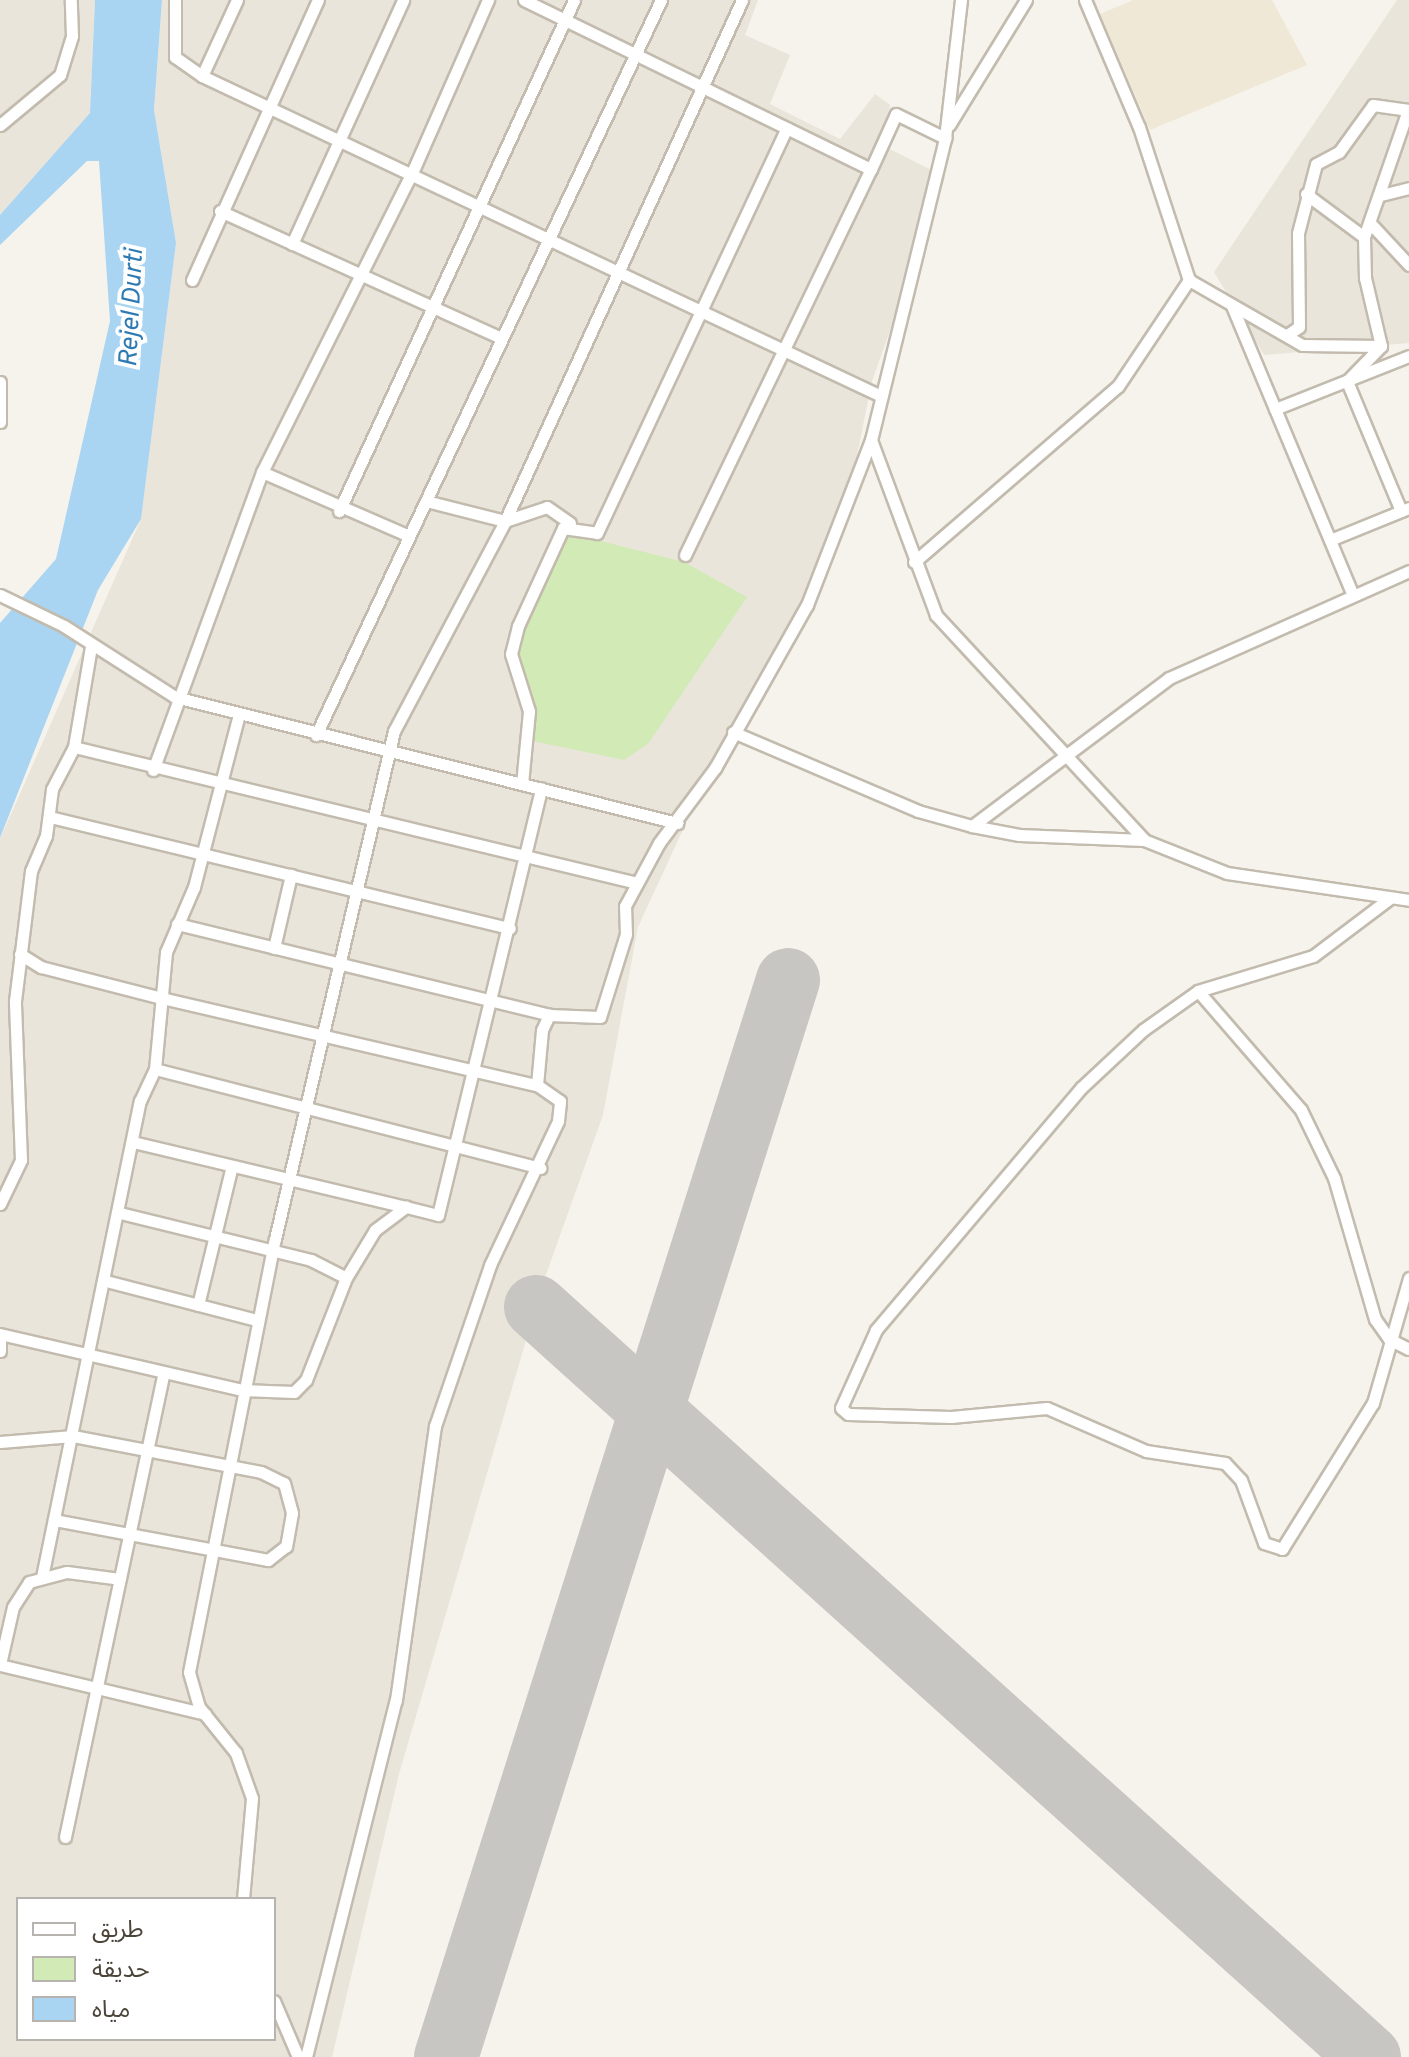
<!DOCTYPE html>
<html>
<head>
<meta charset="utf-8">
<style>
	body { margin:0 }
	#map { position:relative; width:1409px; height:2057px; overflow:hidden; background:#f6f3ec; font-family:Overpass,"Noto Sans Arabic",sans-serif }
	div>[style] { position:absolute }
	.residential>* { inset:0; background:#eae5da }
	.education>* { inset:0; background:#efe8d6 }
	.green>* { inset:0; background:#d2eab5 }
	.water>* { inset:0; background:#a9d4f2 }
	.runway>* { height:64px; margin:-32px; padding:0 32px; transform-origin:32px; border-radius:32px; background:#c8c6c3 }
	.roads { filter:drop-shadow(2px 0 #c2bbae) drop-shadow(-2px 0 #c2bbae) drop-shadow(0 2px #c2bbae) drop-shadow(0 -2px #c2bbae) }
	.minor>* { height:11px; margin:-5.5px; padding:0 5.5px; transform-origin:5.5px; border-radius:5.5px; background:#fff }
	span { translate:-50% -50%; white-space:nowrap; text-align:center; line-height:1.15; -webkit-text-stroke:8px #fff; paint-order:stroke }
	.water-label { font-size:26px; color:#2e7ab2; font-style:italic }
	.legend { position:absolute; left:16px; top:1897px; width:260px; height:144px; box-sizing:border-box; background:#fff; border:2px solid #b7b4b0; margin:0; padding:10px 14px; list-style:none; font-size:24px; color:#4b4439 }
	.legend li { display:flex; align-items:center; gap:16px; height:40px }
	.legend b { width:40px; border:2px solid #b7b4b0 }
</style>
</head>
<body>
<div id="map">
	<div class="residential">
		<i style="clip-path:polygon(0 0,95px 0,90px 113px,0 215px)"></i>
		<i style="clip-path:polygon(evenodd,162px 0,758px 0,745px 35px,790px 55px,770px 104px,840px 139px,875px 94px,890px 105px,880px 144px,945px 177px,872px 381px,843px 525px,734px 719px,638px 927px,603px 1115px,541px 1289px,399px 1774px,332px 2057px,0 2057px,0 839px,141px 519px,176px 243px,154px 110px,162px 0,18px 1899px,274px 1899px,274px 2039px,18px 2039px,18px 1899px)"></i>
		<i style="clip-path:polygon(1397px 0,1409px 0,1409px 343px,1264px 355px,1214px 272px)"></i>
	</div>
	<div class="education">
		<i style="clip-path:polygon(1133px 0,1272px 0,1307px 65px,1150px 130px,1100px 14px)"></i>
	</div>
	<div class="green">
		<i style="clip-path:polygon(565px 532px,684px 562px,747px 597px,648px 744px,624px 760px,533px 741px,533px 701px,515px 643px)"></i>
	</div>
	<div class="water">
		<i style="clip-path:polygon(95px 0,162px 0,154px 110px,176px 243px,141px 519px,98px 590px,0 838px,0 623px,56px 559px,110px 321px,99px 161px,87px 161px,0 245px,0 215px,90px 113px)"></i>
	</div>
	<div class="runway">
		<i style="left:536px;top:1307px;width:1121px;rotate:42deg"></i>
		<i style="left:446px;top:2057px;width:1130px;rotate:-72.38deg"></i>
	</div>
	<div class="roads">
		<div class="minor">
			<i style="left:175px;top:0;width:57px;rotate:90deg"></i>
			<i style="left:175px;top:57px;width:33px;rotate:35deg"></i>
			<i style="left:202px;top:76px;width:751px;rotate:25.23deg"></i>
			<i style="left:524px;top:0;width:386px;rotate:26deg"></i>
			<i style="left:871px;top:169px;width:60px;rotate:-65.6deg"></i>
			<i style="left:896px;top:114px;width:55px;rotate:26.1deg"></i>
			<i style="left:1085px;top:0;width:138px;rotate:67deg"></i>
			<i style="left:1139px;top:127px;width:161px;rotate:71.9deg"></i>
			<i style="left:202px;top:76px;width:84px;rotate:-65.3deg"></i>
			<i style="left:0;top:125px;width:78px;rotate:-39.8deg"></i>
			<i style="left:60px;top:75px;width:41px;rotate:-72.9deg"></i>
			<i style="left:72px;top:36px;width:36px;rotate:-92deg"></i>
			<i style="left:949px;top:125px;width:147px;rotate:-58.4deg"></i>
			<i style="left:1306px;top:194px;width:72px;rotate:36.6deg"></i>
			<i style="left:1381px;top:195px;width:29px;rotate:-14deg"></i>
			<i style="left:220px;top:211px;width:308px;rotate:24.3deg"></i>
			<i style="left:1371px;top:224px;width:56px;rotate:47.2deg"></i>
			<i style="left:292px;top:244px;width:268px;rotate:-65.5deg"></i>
			<i style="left:192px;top:280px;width:307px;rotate:-65.8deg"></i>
			<i style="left:1189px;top:280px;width:130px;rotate:29.9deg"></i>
			<i style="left:1302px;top:345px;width:79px;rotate:0.7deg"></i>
			<i style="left:1232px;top:306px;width:313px;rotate:67.3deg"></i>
			<i style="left:1287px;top:335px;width:14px;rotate:-34deg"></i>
			<i style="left:1299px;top:327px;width:94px;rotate:-90.6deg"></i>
			<i style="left:1298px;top:233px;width:71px;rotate:-75.4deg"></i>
			<i style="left:1316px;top:164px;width:26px;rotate:-28deg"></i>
			<i style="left:1339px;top:152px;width:58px;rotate:-54.1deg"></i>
			<i style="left:1373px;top:105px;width:36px;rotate:8deg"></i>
			<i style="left:0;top:382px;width:40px;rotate:90deg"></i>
			<i style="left:1275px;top:409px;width:144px;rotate:-21.6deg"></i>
			<i style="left:871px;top:440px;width:187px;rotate:69.6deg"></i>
			<i style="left:936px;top:615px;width:306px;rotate:47.2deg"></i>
			<i style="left:262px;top:472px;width:160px;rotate:23.5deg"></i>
			<i style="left:426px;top:501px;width:81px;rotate:14.2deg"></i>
			<i style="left:505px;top:521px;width:44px;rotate:-18.4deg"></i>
			<i style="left:547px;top:507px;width:28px;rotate:35deg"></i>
			<i style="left:339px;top:511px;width:562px;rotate:-65.3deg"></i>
			<i style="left:1401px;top:511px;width:141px;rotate:-112.6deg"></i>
			<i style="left:1347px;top:381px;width:49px;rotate:-45.8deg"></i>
			<i style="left:1381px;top:346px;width:70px;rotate:-103.2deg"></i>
			<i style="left:1365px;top:278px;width:41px;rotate:-91.4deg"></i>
			<i style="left:1364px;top:237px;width:134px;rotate:-70.9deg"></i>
			<i style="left:1330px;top:540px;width:85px;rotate:-22.1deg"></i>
			<i style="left:685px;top:555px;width:428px;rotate:-64.3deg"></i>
			<i style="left:914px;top:562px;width:269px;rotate:-40.8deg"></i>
			<i style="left:1118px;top:386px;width:128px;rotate:-56.2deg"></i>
			<i style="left:0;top:595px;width:71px;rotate:25.8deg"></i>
			<i style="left:64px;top:626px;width:132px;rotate:32.6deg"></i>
			<i style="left:175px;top:697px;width:518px;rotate:14.09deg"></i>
			<i style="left:733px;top:732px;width:201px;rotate:23.1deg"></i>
			<i style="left:918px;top:811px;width:56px;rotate:15.5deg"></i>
			<i style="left:972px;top:826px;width:48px;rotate:10.8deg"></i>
			<i style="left:1019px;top:835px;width:125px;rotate:2.3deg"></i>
			<i style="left:1144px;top:840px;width:89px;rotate:21.7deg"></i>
			<i style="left:1227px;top:873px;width:184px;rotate:8.4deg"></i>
			<i style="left:316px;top:735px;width:812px;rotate:-64.86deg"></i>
			<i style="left:74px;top:747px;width:579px;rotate:13.58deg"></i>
			<i style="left:153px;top:770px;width:317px;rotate:-69.9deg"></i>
			<i style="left:262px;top:472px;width:335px;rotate:-63.4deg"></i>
			<i style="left:412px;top:173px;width:189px;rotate:-66.3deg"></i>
			<i style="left:522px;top:784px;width:73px;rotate:-84.5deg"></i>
			<i style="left:529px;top:711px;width:60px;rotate:-107.5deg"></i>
			<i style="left:511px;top:654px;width:29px;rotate:-76deg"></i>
			<i style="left:518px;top:626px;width:108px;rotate:-65.3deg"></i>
			<i style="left:563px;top:528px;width:34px;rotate:8deg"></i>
			<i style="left:597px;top:533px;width:447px;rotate:-64.9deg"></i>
			<i style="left:50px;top:817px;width:473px;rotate:13.6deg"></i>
			<i style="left:972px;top:826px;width:246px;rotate:-36.9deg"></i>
			<i style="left:1169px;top:678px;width:263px;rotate:-24deg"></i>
			<i style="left:1390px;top:898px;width:96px;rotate:143deg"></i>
			<i style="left:1313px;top:956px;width:120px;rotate:163.1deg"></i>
			<i style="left:1198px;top:991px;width:67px;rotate:144.7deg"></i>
			<i style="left:1143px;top:1030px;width:85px;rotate:136.9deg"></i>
			<i style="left:1081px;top:1088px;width:317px;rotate:130.3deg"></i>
			<i style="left:876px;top:1330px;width:85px;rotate:114.2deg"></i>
			<i style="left:841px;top:1408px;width:9px;rotate:41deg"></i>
			<i style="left:848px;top:1414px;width:103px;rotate:1.7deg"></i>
			<i style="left:951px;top:1417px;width:96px;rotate:-5.4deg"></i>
			<i style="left:1047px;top:1408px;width:108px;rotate:23.5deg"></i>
			<i style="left:1146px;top:1451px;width:80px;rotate:8.6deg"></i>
			<i style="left:1225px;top:1463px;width:23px;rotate:47deg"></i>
			<i style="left:1241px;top:1480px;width:67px;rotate:69.9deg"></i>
			<i style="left:1264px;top:1543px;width:19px;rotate:18deg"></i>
			<i style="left:1282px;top:1549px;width:172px;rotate:-58.1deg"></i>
			<i style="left:1373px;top:1403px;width:130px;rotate:-73.9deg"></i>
			<i style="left:177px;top:924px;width:383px;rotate:13.7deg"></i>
			<i style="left:274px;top:948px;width:75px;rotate:-76.9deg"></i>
			<i style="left:20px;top:954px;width:25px;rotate:32deg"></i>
			<i style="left:41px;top:967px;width:129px;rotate:14.4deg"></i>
			<i style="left:166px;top:999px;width:381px;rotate:13.1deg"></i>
			<i style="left:1198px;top:991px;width:157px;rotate:49.1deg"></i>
			<i style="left:1301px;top:1110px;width:76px;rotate:64.1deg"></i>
			<i style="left:1334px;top:1178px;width:147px;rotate:73.8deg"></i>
			<i style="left:1375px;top:1319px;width:24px;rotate:55deg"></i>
			<i style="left:1389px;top:1339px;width:22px;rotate:27deg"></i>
			<i style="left:155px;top:1069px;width:398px;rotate:14.4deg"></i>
			<i style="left:133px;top:1142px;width:281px;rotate:13.4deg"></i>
			<i style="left:0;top:1204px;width:49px;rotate:-64.5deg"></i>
			<i style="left:21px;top:1160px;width:159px;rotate:-92.2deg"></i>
			<i style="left:15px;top:1001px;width:131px;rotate:-83deg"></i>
			<i style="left:31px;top:871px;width:38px;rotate:-67deg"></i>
			<i style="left:46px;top:836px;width:47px;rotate:-82.7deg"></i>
			<i style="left:52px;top:789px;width:47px;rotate:-62.4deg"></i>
			<i style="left:74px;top:747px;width:102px;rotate:-80.4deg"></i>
			<i style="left:120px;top:1213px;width:197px;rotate:13.8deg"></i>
			<i style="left:311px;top:1260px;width:39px;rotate:27deg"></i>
			<i style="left:106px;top:1281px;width:156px;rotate:14.5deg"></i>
			<i style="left:198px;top:1305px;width:143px;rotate:-76.3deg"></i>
			<i style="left:0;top:1334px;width:248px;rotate:13deg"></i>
			<i style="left:242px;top:1390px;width:52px;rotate:2.2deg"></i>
			<i style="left:294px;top:1392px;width:17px;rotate:-45deg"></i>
			<i style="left:306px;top:1380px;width:110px;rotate:-68.6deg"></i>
			<i style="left:346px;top:1278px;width:56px;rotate:-58.9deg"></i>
			<i style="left:375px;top:1230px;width:39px;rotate:-37deg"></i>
			<i style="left:406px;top:1207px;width:33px;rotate:14deg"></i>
			<i style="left:438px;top:1215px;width:439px;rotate:-76.4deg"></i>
			<i style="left:0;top:1340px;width:11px;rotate:90deg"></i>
			<i style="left:0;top:1442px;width:73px;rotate:-4.7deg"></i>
			<i style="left:73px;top:1436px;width:191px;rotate:10.8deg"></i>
			<i style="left:261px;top:1472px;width:25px;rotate:26deg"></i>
			<i style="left:284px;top:1483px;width:31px;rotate:75deg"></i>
			<i style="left:292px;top:1513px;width:34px;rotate:100deg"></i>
			<i style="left:286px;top:1546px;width:23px;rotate:142deg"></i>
			<i style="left:268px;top:1560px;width:218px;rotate:-169.4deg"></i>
			<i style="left:42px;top:1577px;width:486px;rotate:-78.4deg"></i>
			<i style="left:140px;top:1101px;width:35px;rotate:-65deg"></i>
			<i style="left:155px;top:1069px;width:118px;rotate:-84.6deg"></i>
			<i style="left:166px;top:952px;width:71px;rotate:-66.7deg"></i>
			<i style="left:194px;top:887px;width:179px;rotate:-75.4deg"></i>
			<i style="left:0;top:1664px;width:58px;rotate:-77.2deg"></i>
			<i style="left:13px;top:1607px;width:30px;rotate:-57deg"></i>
			<i style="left:29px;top:1582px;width:39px;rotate:-15deg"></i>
			<i style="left:67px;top:1572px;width:53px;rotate:7.5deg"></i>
			<i style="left:0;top:1665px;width:211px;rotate:13.4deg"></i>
			<i style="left:65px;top:1837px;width:474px;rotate:-78deg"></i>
			<i style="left:243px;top:1899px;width:101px;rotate:-84.9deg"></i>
			<i style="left:252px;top:1798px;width:48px;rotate:-109.6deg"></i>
			<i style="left:236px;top:1753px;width:59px;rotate:-128.8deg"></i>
			<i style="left:199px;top:1707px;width:36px;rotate:-106deg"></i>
			<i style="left:189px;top:1672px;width:441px;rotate:-78.8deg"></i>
			<i style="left:275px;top:1239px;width:522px;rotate:-76.82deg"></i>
			<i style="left:394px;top:731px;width:238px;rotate:-62.1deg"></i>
			<i style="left:505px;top:521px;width:572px;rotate:-65.54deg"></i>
			<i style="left:274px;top:2001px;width:61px;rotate:66.8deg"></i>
			<i style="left:306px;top:2057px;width:368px;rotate:-75.9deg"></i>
			<i style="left:396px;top:1700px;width:277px;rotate:-81.9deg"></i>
			<i style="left:435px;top:1426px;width:170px;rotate:-71.1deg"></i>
			<i style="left:490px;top:1265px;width:159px;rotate:-64.7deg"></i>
			<i style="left:558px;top:1121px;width:20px;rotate:-84deg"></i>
			<i style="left:560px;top:1101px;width:28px;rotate:-145deg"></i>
			<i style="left:537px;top:1085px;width:55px;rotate:-84.8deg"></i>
			<i style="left:542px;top:1030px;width:17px;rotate:-65deg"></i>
			<i style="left:549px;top:1015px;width:51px;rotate:2.2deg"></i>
			<i style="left:600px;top:1017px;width:87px;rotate:-72.6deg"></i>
			<i style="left:626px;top:934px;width:28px;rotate:-92deg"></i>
			<i style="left:625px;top:906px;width:72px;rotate:-61.6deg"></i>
			<i style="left:659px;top:843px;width:94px;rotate:-53.3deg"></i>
			<i style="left:715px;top:768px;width:187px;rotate:-60.6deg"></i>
			<i style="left:807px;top:605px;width:177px;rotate:-68.8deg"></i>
			<i style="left:871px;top:440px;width:311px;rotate:-76.2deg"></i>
			<i style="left:945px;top:138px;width:139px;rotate:-83.4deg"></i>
		</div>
	</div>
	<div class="water-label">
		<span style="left:133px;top:308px;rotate:-87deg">Rejel Durti</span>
	</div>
	<ul class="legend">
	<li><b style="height:10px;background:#fff"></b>طريق</li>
	<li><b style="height:22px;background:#d2eab5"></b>حديقة</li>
	<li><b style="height:22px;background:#a9d4f2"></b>مياه</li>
	</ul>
</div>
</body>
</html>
